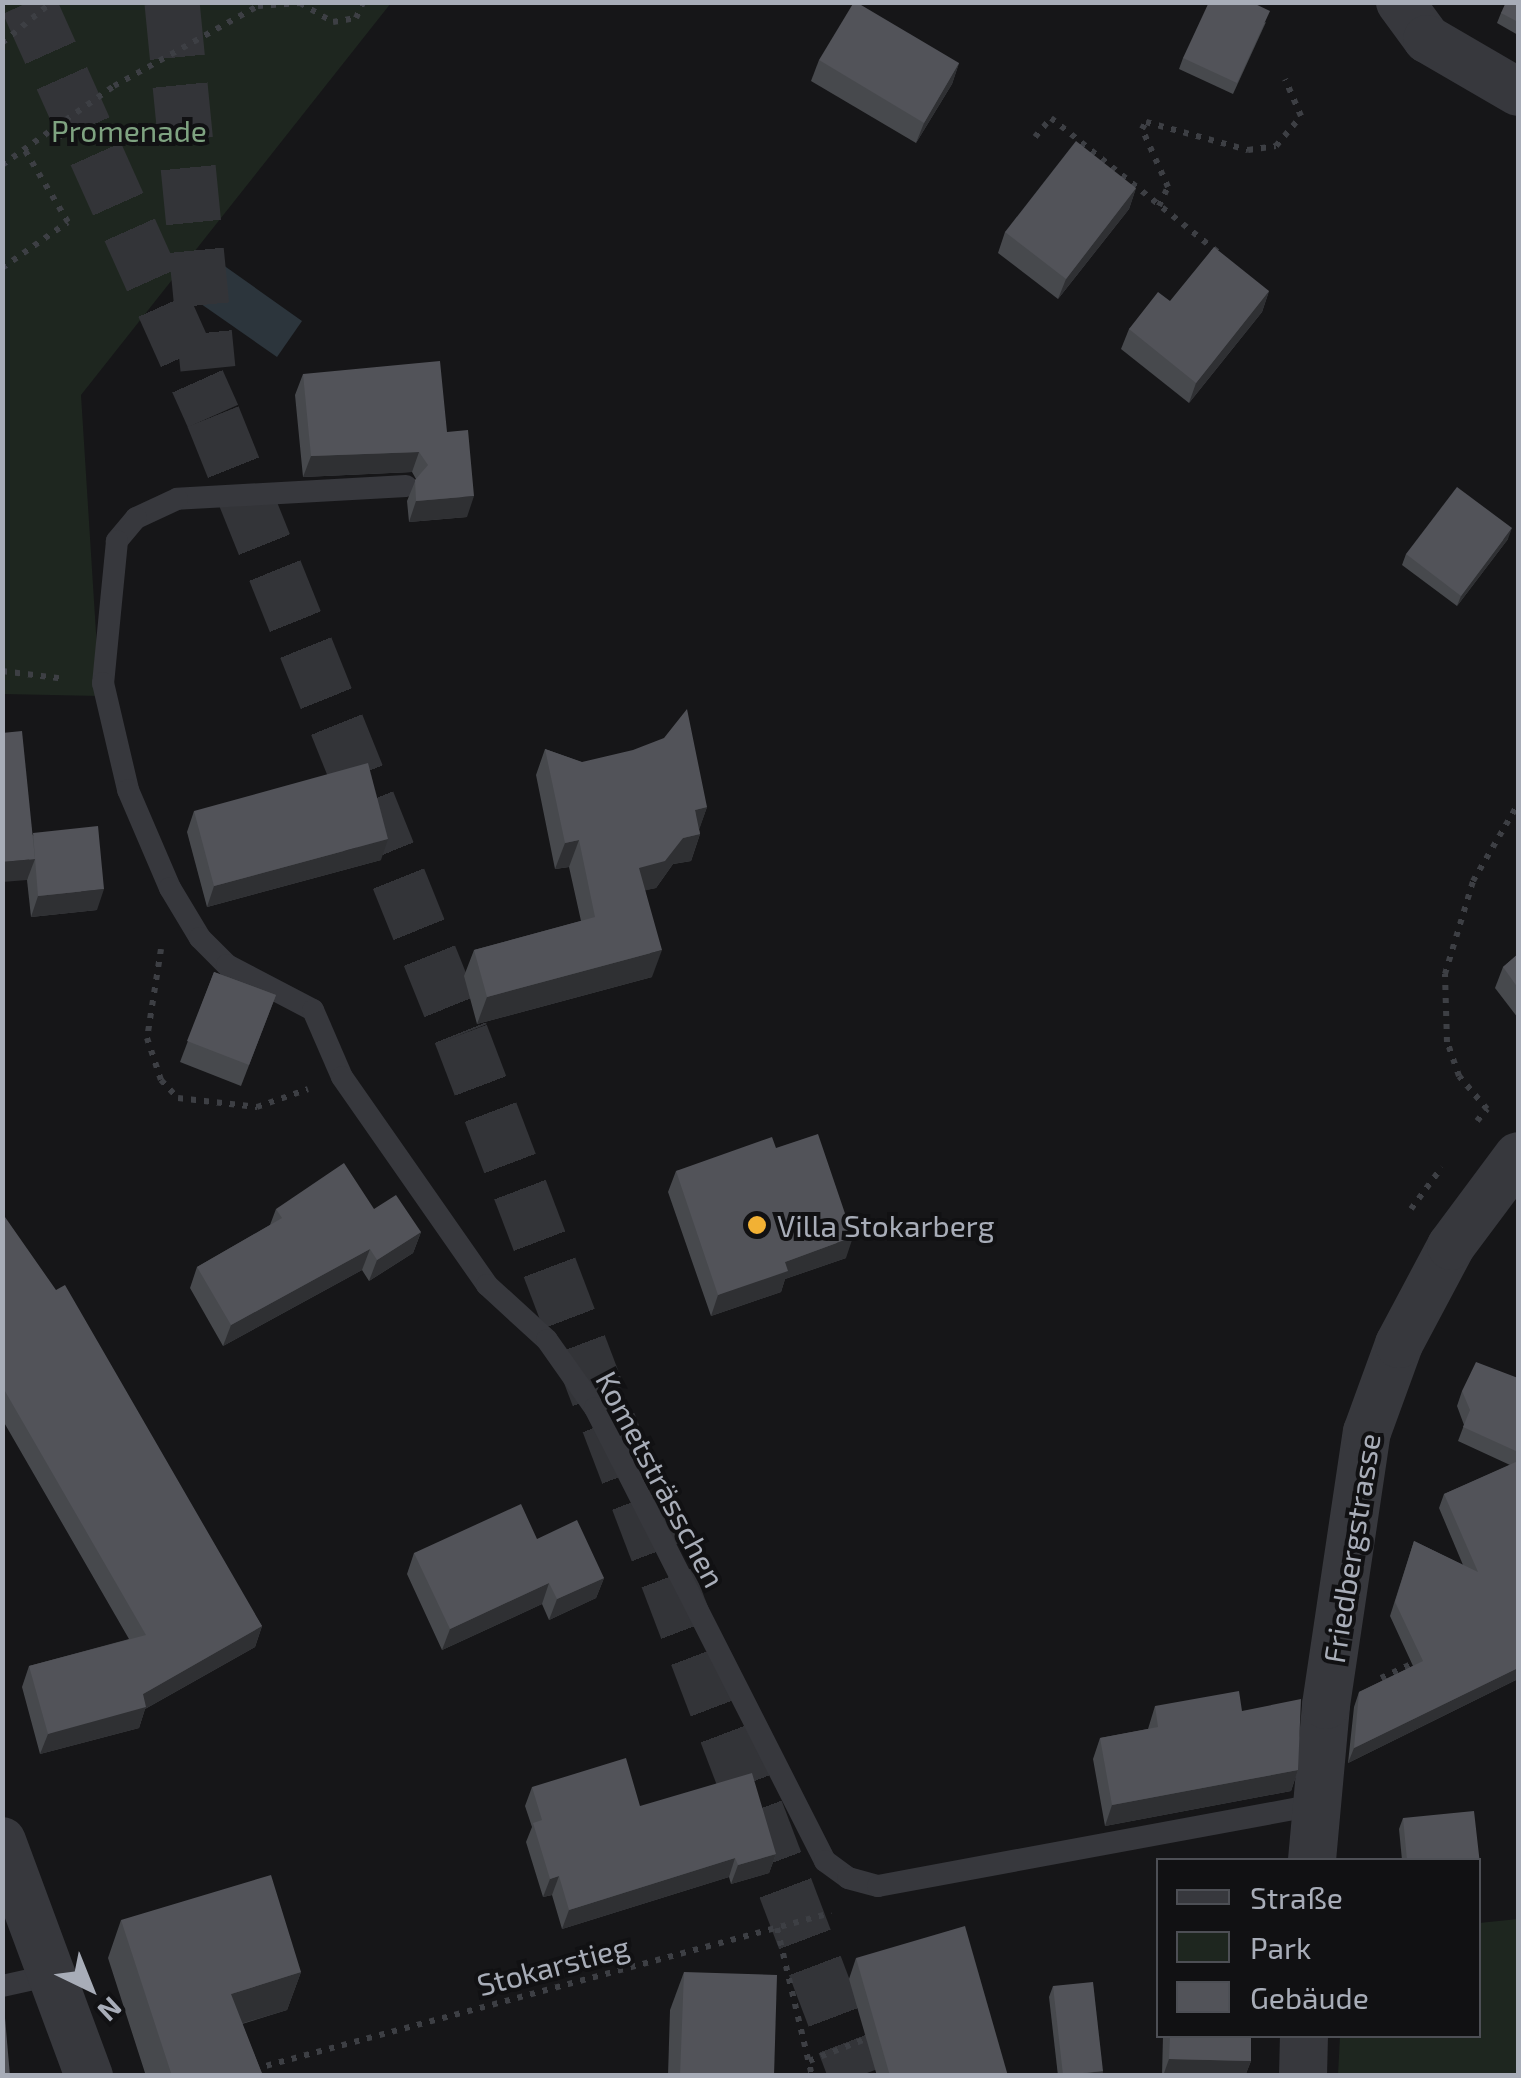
<!DOCTYPE html>
<html>
<head>
<meta charset="utf-8">
<style>
	body { margin:0 }
	#map { position:relative; width:1521px; height:2078px; overflow:hidden; background:#161618; font-family:"Exo 2",sans-serif }
	div>[style] { position:absolute }
	.green>* { inset:0; background:#1e261f }
	.water>* { inset:0; background:#2c353c }
	.highway-tunnel>* { height:55px; margin-top:-27.5px; transform-origin:0; background:repeating-linear-gradient(90deg,#333438 0 55px,transparent 0 83px) }
	.path>* { height:6px; margin-top:-3px; transform-origin:0; background:repeating-linear-gradient(90deg,#3d3f44 0 5px,transparent 0 13px) }
	.lane>* { height:22px; margin:-11px; padding:0 11px; transform-origin:11px; border-radius:11px; background:#37383d }
	.street>* { height:48px; margin:-24px; padding:0 24px; transform-origin:24px; border-radius:24px; background:#37383d }
	.wall>* { inset:0; background:#47494d }
	.shaded-wall>* { inset:0; background:#2f3033 }
	.building>* { inset:0; background:#525359 }
	.dots>* { width:28px; height:28px; translate:-50% -50%; box-sizing:border-box; border:5px solid #111113; border-radius:50% }
	span { translate:-50% -50%; white-space:nowrap; text-align:center; line-height:1.15; -webkit-text-stroke:8px #111113; paint-order:stroke }
	.park-label { font-size:30px; color:#7fa381 }
	.poi-label { font-size:30px; color:#a8adb8 }
	.left { translate:0 -50%; text-align:left }
	.street-label { font-size:30px; color:#a8adb8 }
	.frame { position:absolute; inset:0; border:5px solid #a8adb8; pointer-events:none }
	.legend { position:absolute; left:1156px; top:1858px; width:325px; height:180px; box-sizing:border-box; background:#111113; border:2px solid #4d4f55; margin:0; padding:12px 18px; list-style:none; font-size:30px; color:#a8adb8 }
	.legend li { display:flex; align-items:center; gap:20px; height:50px }
	.legend b { width:50px; border:2px solid #4d4f55 }
	.north { position:absolute; left:40px; top:1938px; width:100px; height:100px; -webkit-text-stroke:8px #111113; paint-order:stroke; rotate:137deg; font-size:28px; font-weight:700; line-height:40px; text-align:center; color:#a8adb8 }
	.north::after { content:''; display:block; margin:auto; width:35px; height:45px; background:#a8adb8; clip-path:polygon(50% 0,100% 100%,50% 72%,0 100%) }
</style>
</head>
<body>
<div id="map">
	<div class="green">
		<i style="clip-path:polygon(3px 3px,391px 3px,81px 395px,100px 696px,3px 694px)"></i>
		<i style="clip-path:polygon(1518px 1919px,1518px 2075px,1338px 2075px,1340px 2036px,1478px 2036px,1479px 1923px)"></i>
	</div>
	<div class="water">
		<i style="clip-path:polygon(216px 260px,302px 321px,277px 357px,191px 297px)"></i>
	</div>
	<div class="highway-tunnel">
		<i style="left:28px;top:2px;width:453px;rotate:65.9deg"></i>
		<i style="left:213px;top:416px;width:666px;rotate:68.13deg"></i>
		<i style="left:461px;top:1034px;width:1115px;rotate:69.19deg"></i>
		<i style="left:172px;top:2px;width:368px;rotate:84.4deg"></i>
	</div>
	<div class="path">
		<i style="left:2px;top:43px;width:65px;rotate:-39.4deg"></i>
		<i style="left:1035px;top:137px;width:25px;rotate:-50deg"></i>
		<i style="left:1051px;top:118px;width:216px;rotate:38.8deg"></i>
		<i style="left:2px;top:165px;width:137px;rotate:-35.2deg"></i>
		<i style="left:114px;top:86px;width:165px;rotate:-29.1deg"></i>
		<i style="left:258px;top:6px;width:42px;rotate:-4.1deg"></i>
		<i style="left:300px;top:3px;width:38px;rotate:30deg"></i>
		<i style="left:333px;top:22px;width:23px;rotate:-10deg"></i>
		<i style="left:356px;top:18px;width:17px;rotate:-66deg"></i>
		<i style="left:1159px;top:206px;width:21px;rotate:-65deg"></i>
		<i style="left:1168px;top:187px;width:64px;rotate:-114.1deg"></i>
		<i style="left:1142px;top:129px;width:8px;rotate:-60deg"></i>
		<i style="left:1146px;top:122px;width:106px;rotate:15.4deg"></i>
		<i style="left:1248px;top:150px;width:28px;rotate:-8deg"></i>
		<i style="left:1276px;top:146px;width:39px;rotate:-50deg"></i>
		<i style="left:1301px;top:116px;width:40px;rotate:-113.4deg"></i>
		<i style="left:2px;top:268px;width:80px;rotate:-34.9deg"></i>
		<i style="left:68px;top:222px;width:87px;rotate:-121deg"></i>
		<i style="left:2px;top:671px;width:64px;rotate:7.1deg"></i>
		<i style="left:161px;top:949px;width:90px;rotate:98.9deg"></i>
		<i style="left:147px;top:1038px;width:44px;rotate:71.6deg"></i>
		<i style="left:161px;top:1080px;width:25px;rotate:47deg"></i>
		<i style="left:178px;top:1098px;width:80px;rotate:6.5deg"></i>
		<i style="left:257px;top:1107px;width:54px;rotate:-19.4deg"></i>
		<i style="left:1477px;top:1121px;width:16px;rotate:-50deg"></i>
		<i style="left:1487px;top:1109px;width:43px;rotate:-130.3deg"></i>
		<i style="left:1459px;top:1076px;width:36px;rotate:-109deg"></i>
		<i style="left:1447px;top:1042px;width:68px;rotate:-91.7deg"></i>
		<i style="left:1445px;top:974px;width:97px;rotate:-73.2deg"></i>
		<i style="left:1473px;top:881px;width:89px;rotate:-59.7deg"></i>
		<i style="left:1411px;top:1209px;width:52px;rotate:-53.6deg"></i>
		<i style="left:1381px;top:1678px;width:43px;rotate:-24.8deg"></i>
		<i style="left:777px;top:1928px;width:152px;rotate:76.7deg"></i>
		<i style="left:809px;top:2061px;width:61px;rotate:-21.1deg"></i>
		<i style="left:254px;top:2069px;width:598px;rotate:-15.13deg"></i>
	</div>
	<div class="lane">
		<i style="left:406px;top:486px;width:229px;rotate:176.8deg"></i>
		<i style="left:177px;top:499px;width:45px;rotate:155.1deg"></i>
		<i style="left:136px;top:518px;width:30px;rotate:130deg"></i>
		<i style="left:117px;top:541px;width:143px;rotate:95.6deg"></i>
		<i style="left:103px;top:683px;width:110px;rotate:76.8deg"></i>
		<i style="left:128px;top:790px;width:107px;rotate:66.8deg"></i>
		<i style="left:170px;top:888px;width:58px;rotate:59deg"></i>
		<i style="left:200px;top:938px;width:38px;rotate:45deg"></i>
		<i style="left:227px;top:965px;width:97px;rotate:27.6deg"></i>
		<i style="left:313px;top:1010px;width:73px;rotate:66.6deg"></i>
		<i style="left:342px;top:1077px;width:254px;rotate:55.1deg"></i>
		<i style="left:487px;top:1285px;width:81px;rotate:42.5deg"></i>
		<i style="left:547px;top:1340px;width:83px;rotate:54.8deg"></i>
		<i style="left:595px;top:1408px;width:508px;rotate:63.08deg"></i>
		<i style="left:825px;top:1861px;width:29px;rotate:36deg"></i>
		<i style="left:848px;top:1878px;width:31px;rotate:15deg"></i>
		<i style="left:878px;top:1886px;width:445px;rotate:-10.5deg"></i>
		<i style="left:2px;top:1986px;width:51px;rotate:-12.4deg"></i>
	</div>
	<div class="street">
		<i style="left:1400px;top:2px;width:46px;rotate:53.9deg"></i>
		<i style="left:1427px;top:39px;width:105px;rotate:30.2deg"></i>
		<i style="left:2px;top:1841px;width:251px;rotate:69.7deg"></i>
		<i style="left:1312px;top:1860px;width:156px;rotate:-84.8deg"></i>
		<i style="left:1326px;top:1705px;width:276px;rotate:-81.5deg"></i>
		<i style="left:1367px;top:1432px;width:94px;rotate:-70deg"></i>
		<i style="left:1399px;top:1344px;width:111px;rotate:-62deg"></i>
		<i style="left:1451px;top:1246px;width:112px;rotate:-53.3deg"></i>
		<i style="left:1303px;top:2076px;width:40px;rotate:-88.6deg"></i>
	</div>
	<div class="wall">
		<i style="clip-path:polygon(1518px 2px,1518px 35px,1497px 23px,1501px 13px)"></i>
		<i style="clip-path:polygon(1266px 22px,1233px 94px,1179px 69px,1183px 58px)"></i>
		<i style="clip-path:polygon(819px 60px,959px 63px,952px 84px,916px 143px,811px 81px)"></i>
		<i style="clip-path:polygon(1136px 188px,1129px 209px,1058px 299px,998px 253px,1005px 232px)"></i>
		<i style="clip-path:polygon(1269px 291px,1262px 312px,1189px 403px,1121px 349px,1129px 329px,1170px 301px)"></i>
		<i style="clip-path:polygon(303px 374px,447px 432px,467px 517px,409px 522px,407px 501px,416px 479px,412px 472px,303px 477px,295px 395px)"></i>
		<i style="clip-path:polygon(1508px 539px,1457px 606px,1402px 565px,1406px 554px)"></i>
		<i style="clip-path:polygon(545px 749px,707px 807px,699px 829px,700px 834px,691px 861px,673px 864px,656px 888px,645px 890px,652px 977px,477px 1024px,464px 976px,474px 950px,581px 921px,569px 867px,555px 869px,536px 775px)"></i>
		<i style="clip-path:polygon(194px 811px,381px 860px,207px 907px,187px 832px)"></i>
		<i style="clip-path:polygon(32px 834px,97px 910px,31px 917px,27px 880px)"></i>
		<i style="clip-path:polygon(1518px 954px,1518px 1018px,1495px 988px,1503px 967px)"></i>
		<i style="clip-path:polygon(214px 972px,276px 995px,241px 1086px,180px 1062px)"></i>
		<i style="clip-path:polygon(776px 1148px,846px 1258px,785px 1279px,781px 1292px,711px 1316px,668px 1192px,676px 1171px)"></i>
		<i style="clip-path:polygon(276px 1209px,421px 1232px,413px 1253px,369px 1281px,362px 1270px,223px 1346px,190px 1288px,197px 1267px,270px 1225px)"></i>
		<i style="clip-path:polygon(2px 1219px,262px 1626px,255px 1647px,145px 1709px,139px 1728px,40px 1754px,22px 1687px,29px 1666px,129px 1639px,2px 1419px)"></i>
		<i style="clip-path:polygon(1518px 1378px,1518px 1679px,1348px 1763px,1354px 1707px,1359px 1692px,1413px 1666px,1390px 1616px,1414px 1541px,1463px 1565px,1439px 1508px,1444px 1494px,1510px 1465px,1458px 1441px,1464px 1425px,1457px 1406px,1462px 1391px)"></i>
		<i style="clip-path:polygon(537px 1539px,604px 1578px,596px 1598px,549px 1620px,542px 1604px,442px 1650px,407px 1574px,414px 1553px)"></i>
		<i style="clip-path:polygon(1155px 1706px,1242px 1711px,1298px 1770px,1291px 1791px,1105px 1826px,1093px 1759px,1100px 1738px,1148px 1729px)"></i>
		<i style="clip-path:polygon(532px 1787px,640px 1806px,776px 1854px,769px 1873px,731px 1884px,729px 1877px,562px 1929px,552px 1895px,543px 1897px,526px 1842px,532px 1827px,525px 1806px)"></i>
		<i style="clip-path:polygon(1403px 1818px,1478px 1860px,1402px 1860px,1399px 1829px)"></i>
		<i style="clip-path:polygon(121px 1920px,301px 1972px,287px 2010px,242px 2024px,263px 2076px,146px 2076px,108px 1958px)"></i>
		<i style="clip-path:polygon(856px 1958px,1008px 2076px,877px 2076px,849px 1979px)"></i>
		<i style="clip-path:polygon(684px 1972px,774px 2076px,668px 2076px,670px 2010px)"></i>
		<i style="clip-path:polygon(1053px 1986px,1103px 2071px,1101px 2076px,1058px 2076px,1049px 1997px)"></i>
		<i style="clip-path:polygon(1163px 2036px,1251px 2036px,1251px 2061px,1245px 2076px,1162px 2076px)"></i>
	</div>
	<div class="shaded-wall">
		<i style="clip-path:polygon(959px 63px,952px 84px,916px 143px,924px 123px)"></i>
		<i style="clip-path:polygon(1136px 188px,1129px 209px,1058px 299px,1066px 279px)"></i>
		<i style="clip-path:polygon(1269px 291px,1262px 312px,1189px 403px,1196px 383px)"></i>
		<i style="clip-path:polygon(419px 452px,412px 472px,303px 477px,311px 456px)"></i>
		<i style="clip-path:polygon(474px 496px,467px 517px,409px 522px,416px 501px)"></i>
		<i style="clip-path:polygon(1512px 528px,1508px 539px,1457px 606px,1461px 596px)"></i>
		<i style="clip-path:polygon(707px 807px,698px 833px,695px 810px)"></i>
		<i style="clip-path:polygon(700px 834px,691px 861px,673px 864px,656px 888px,630px 894px,639px 868px,683px 838px)"></i>
		<i style="clip-path:polygon(388px 839px,381px 860px,207px 907px,214px 886px)"></i>
		<i style="clip-path:polygon(579px 840px,569px 867px,555px 869px,565px 843px)"></i>
		<i style="clip-path:polygon(35px 859px,27px 880px,2px 882px,2px 862px)"></i>
		<i style="clip-path:polygon(104px 889px,97px 910px,31px 917px,38px 896px)"></i>
		<i style="clip-path:polygon(662px 950px,652px 977px,477px 1024px,487px 997px)"></i>
		<i style="clip-path:polygon(421px 1232px,413px 1253px,369px 1281px,377px 1260px)"></i>
		<i style="clip-path:polygon(853px 1237px,846px 1258px,785px 1279px,781px 1292px,711px 1316px,718px 1295px,785px 1262px)"></i>
		<i style="clip-path:polygon(370px 1249px,362px 1270px,223px 1346px,231px 1325px)"></i>
		<i style="clip-path:polygon(604px 1578px,596px 1598px,549px 1620px,557px 1599px)"></i>
		<i style="clip-path:polygon(549px 1583px,542px 1604px,442px 1650px,450px 1629px)"></i>
		<i style="clip-path:polygon(262px 1626px,255px 1647px,145px 1709px,139px 1728px,40px 1754px,48px 1734px,143px 1694px)"></i>
		<i style="clip-path:polygon(1518px 1668px,1518px 1679px,1348px 1763px,1354px 1748px)"></i>
		<i style="clip-path:polygon(1298px 1770px,1291px 1791px,1105px 1826px,1112px 1805px)"></i>
		<i style="clip-path:polygon(776px 1854px,769px 1873px,731px 1884px,738px 1865px)"></i>
		<i style="clip-path:polygon(735px 1858px,729px 1877px,562px 1929px,569px 1910px)"></i>
		<i style="clip-path:polygon(559px 1876px,552px 1895px,543px 1897px,550px 1879px)"></i>
		<i style="clip-path:polygon(301px 1972px,287px 2010px,217px 2031px,231px 1994px)"></i>
		<i style="clip-path:polygon(1169px 2059px,1251px 2061px,1245px 2076px,1163px 2076px)"></i>
		<i style="clip-path:polygon(1103px 2071px,1101px 2076px,1063px 2076px)"></i>
	</div>
	<div class="building">
		<i style="clip-path:polygon(854px 2px,856px 2px,959px 63px,924px 123px,819px 60px)"></i>
		<i style="clip-path:polygon(1209px 2px,1251px 2px,1270px 11px,1237px 83px,1183px 58px)"></i>
		<i style="clip-path:polygon(1506px 2px,1518px 2px,1518px 22px,1501px 13px)"></i>
		<i style="clip-path:polygon(1076px 141px,1136px 188px,1066px 279px,1005px 232px)"></i>
		<i style="clip-path:polygon(1214px 247px,1269px 291px,1196px 383px,1129px 329px,1158px 292px,1170px 301px)"></i>
		<i style="clip-path:polygon(440px 361px,447px 432px,468px 430px,474px 496px,416px 501px,415px 480px,428px 465px,419px 452px,311px 456px,303px 374px)"></i>
		<i style="clip-path:polygon(1457px 487px,1512px 528px,1461px 596px,1406px 554px)"></i>
		<i style="clip-path:polygon(687px 709px,707px 807px,695px 810px,700px 834px,683px 838px,665px 861px,639px 868px,662px 950px,487px 997px,474px 950px,595px 917px,579px 840px,565px 843px,545px 749px,582px 762px,633px 750px,664px 738px)"></i>
		<i style="clip-path:polygon(22px 731px,35px 859px,2px 862px,2px 733px)"></i>
		<i style="clip-path:polygon(368px 763px,388px 839px,214px 886px,194px 811px)"></i>
		<i style="clip-path:polygon(98px 826px,104px 889px,38px 896px,33px 833px)"></i>
		<i style="clip-path:polygon(1518px 954px,1518px 988px,1503px 967px)"></i>
		<i style="clip-path:polygon(214px 972px,276px 995px,249px 1065px,187px 1041px)"></i>
		<i style="clip-path:polygon(818px 1134px,853px 1237px,785px 1262px,788px 1271px,718px 1295px,676px 1171px,772px 1137px,776px 1148px)"></i>
		<i style="clip-path:polygon(344px 1163px,374px 1209px,396px 1195px,421px 1232px,377px 1260px,370px 1249px,231px 1325px,197px 1267px,282px 1218px,276px 1209px)"></i>
		<i style="clip-path:polygon(5px 1217px,56px 1290px,65px 1285px,262px 1626px,143px 1694px,146px 1707px,48px 1734px,29px 1666px,146px 1635px,2px 1386px,2px 1219px)"></i>
		<i style="clip-path:polygon(1476px 1362px,1518px 1378px,1518px 1452px,1463px 1427px,1470px 1410px,1462px 1391px)"></i>
		<i style="clip-path:polygon(1518px 1461px,1518px 1668px,1354px 1748px,1359px 1692px,1423px 1661px,1395px 1602px,1414px 1541px,1478px 1572px,1444px 1494px)"></i>
		<i style="clip-path:polygon(521px 1504px,537px 1539px,577px 1520px,604px 1578px,557px 1599px,549px 1583px,450px 1629px,414px 1553px)"></i>
		<i style="clip-path:polygon(1239px 1691px,1242px 1711px,1301px 1699px,1298px 1770px,1112px 1805px,1100px 1738px,1158px 1727px,1155px 1706px)"></i>
		<i style="clip-path:polygon(626px 1758px,640px 1806px,752px 1773px,776px 1854px,738px 1865px,735px 1858px,569px 1910px,559px 1876px,550px 1879px,533px 1823px,542px 1820px,532px 1787px)"></i>
		<i style="clip-path:polygon(1474px 1811px,1481px 1873px,1478px 1874px,1478px 1860px,1407px 1860px,1403px 1818px)"></i>
		<i style="clip-path:polygon(271px 1875px,301px 1972px,231px 1994px,263px 2076px,172px 2076px,121px 1920px)"></i>
		<i style="clip-path:polygon(965px 1926px,1008px 2076px,890px 2076px,856px 1958px)"></i>
		<i style="clip-path:polygon(684px 1972px,777px 1975px,774px 2076px,680px 2076px)"></i>
		<i style="clip-path:polygon(1093px 1982px,1103px 2071px,1063px 2075px,1053px 1986px)"></i>
		<i style="clip-path:polygon(2px 2018px,5px 2018px,10px 2076px,2px 2076px)"></i>
		<i style="clip-path:polygon(1170px 2036px,1251px 2036px,1251px 2061px,1169px 2059px)"></i>
	</div>
	<div class="dots">
		<i style="left:757px;top:1225px;background:#f2b134"></i>
	</div>
	<div class="park-label">
		<span style="left:129px;top:130px">Promenade</span>
	</div>
	<div class="poi-label">
		<span class="left" style="left:777px;top:1225px">Villa Stokarberg</span>
	</div>
	<div class="street-label">
		<span style="left:661px;top:1479px;rotate:62deg">Kometsträsschen</span>
		<span style="left:1351px;top:1548px;rotate:-81deg">Friedbergstrasse</span>
		<span style="left:553px;top:1965px;rotate:-15deg">Stokarstieg</span>
	</div>
	<div class="frame"></div>
	<ul class="legend">
	<li><b style="height:12px;background:#37383d"></b>Straße</li>
	<li><b style="height:28px;background:#1e261f"></b>Park</li>
	<li><b style="height:28px;background:#525359"></b>Gebäude</li>
	</ul>
	<div class="north">N</div>
</div>
</body>
</html>
